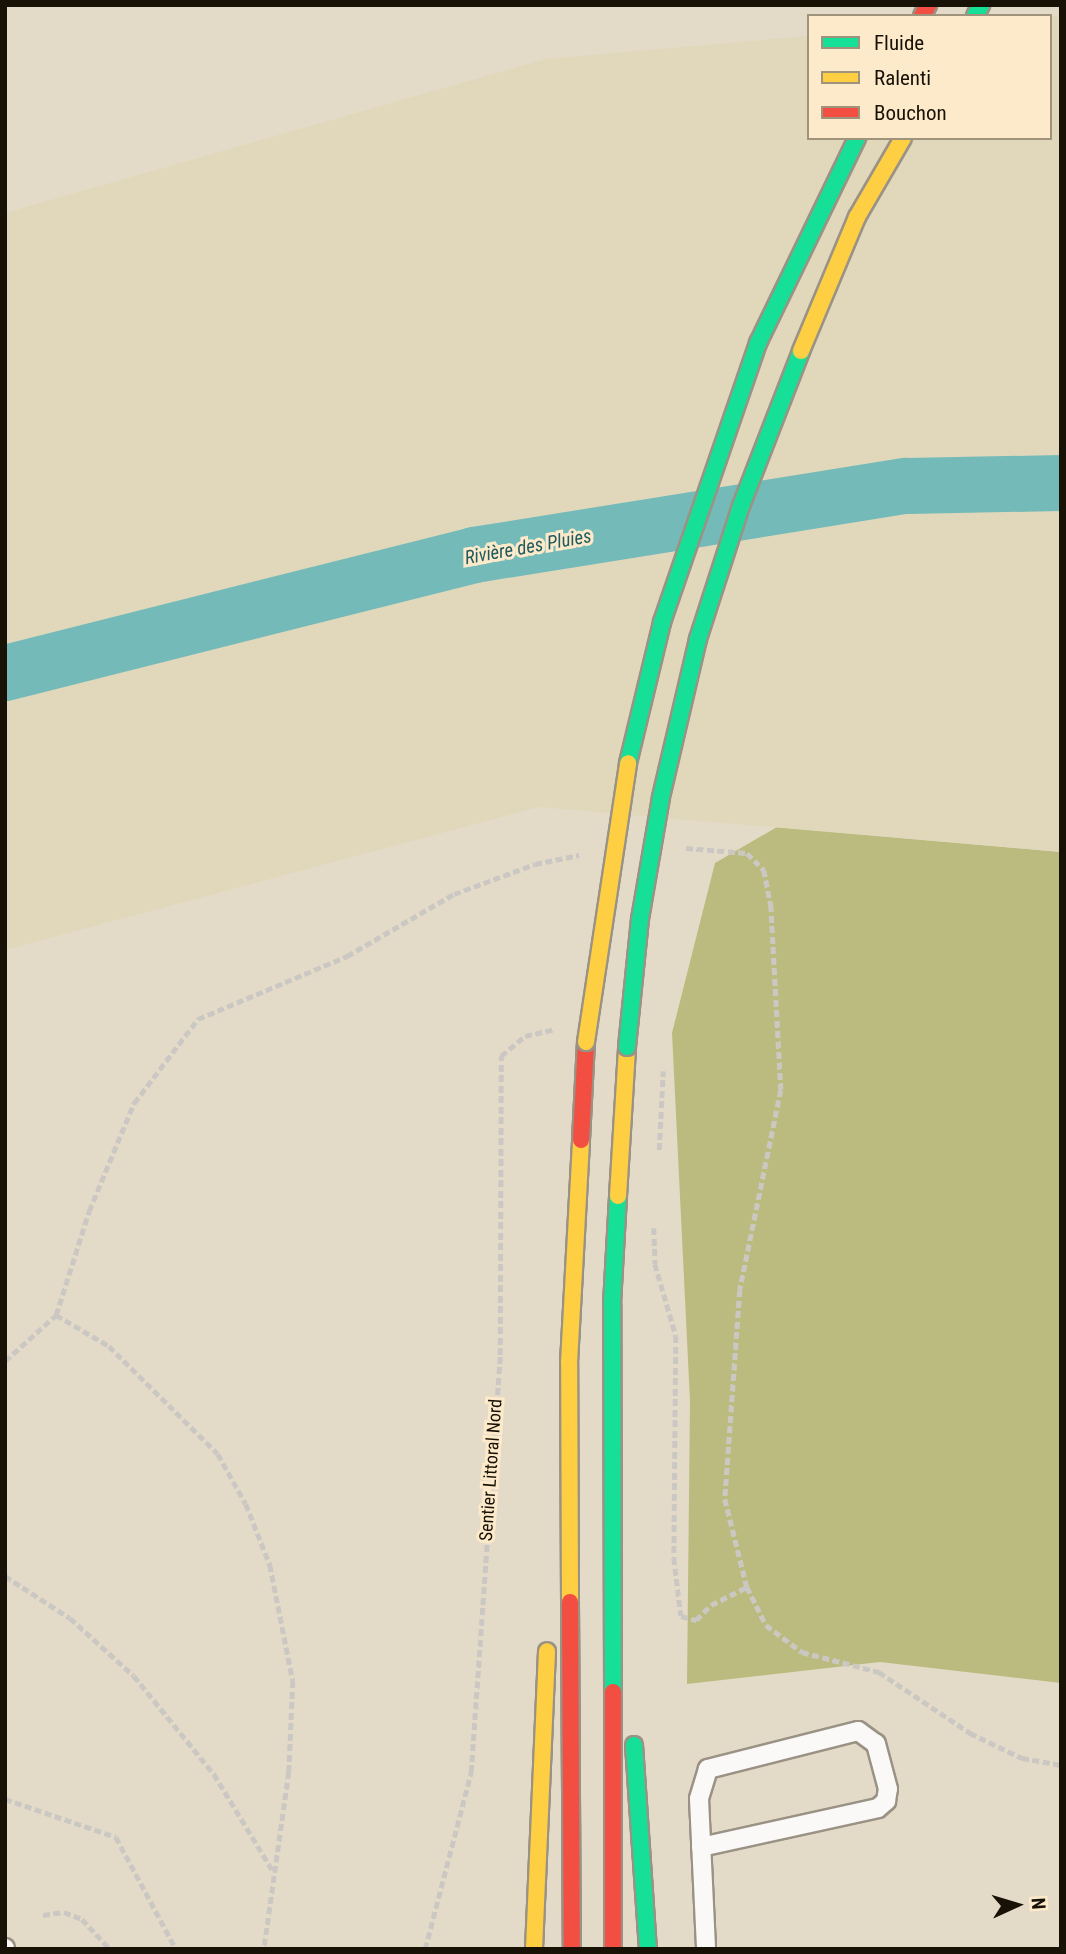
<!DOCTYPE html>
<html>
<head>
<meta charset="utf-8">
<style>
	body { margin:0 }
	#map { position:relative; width:1066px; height:1954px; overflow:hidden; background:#e4dac8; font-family:"Roboto Condensed",sans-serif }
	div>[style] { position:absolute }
	.forest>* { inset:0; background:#bbbb7f }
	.sand>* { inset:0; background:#e1d8bb }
	.river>* { height:56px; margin:-28px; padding:0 28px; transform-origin:28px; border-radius:28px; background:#74bab9 }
	.path>* { height:4.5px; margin-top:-2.25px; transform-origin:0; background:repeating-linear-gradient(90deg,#cbc8c3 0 7px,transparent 0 10.5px) }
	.roads { filter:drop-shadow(2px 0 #9a9285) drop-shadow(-2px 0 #9a9285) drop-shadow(0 2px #9a9285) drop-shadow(0 -2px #9a9285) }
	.lane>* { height:18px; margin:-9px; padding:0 9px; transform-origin:9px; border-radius:9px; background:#fbf9f7 }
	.fast>* { height:16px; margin:-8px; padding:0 8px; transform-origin:8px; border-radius:8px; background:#16e098 }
	.slow>* { height:16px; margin:-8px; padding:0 8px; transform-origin:8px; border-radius:8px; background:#ffcf43 }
	.jam>* { height:16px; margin:-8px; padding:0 8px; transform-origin:8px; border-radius:8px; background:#f24e42 }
	.bridges { filter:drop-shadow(2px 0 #9a9285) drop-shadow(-2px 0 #9a9285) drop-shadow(0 2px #9a9285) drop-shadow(0 -2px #9a9285) }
	.fast-bridge>* { height:16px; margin:-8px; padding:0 8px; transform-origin:8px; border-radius:8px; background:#16e098 }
	.slow-bridge>* { height:16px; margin:-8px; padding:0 8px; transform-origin:8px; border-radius:8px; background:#ffcf43 }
	span { translate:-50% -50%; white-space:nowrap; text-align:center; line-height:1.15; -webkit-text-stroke:6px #fceaca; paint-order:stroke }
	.street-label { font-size:18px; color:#171106 }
	.water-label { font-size:19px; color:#215b5f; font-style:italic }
	.frame { position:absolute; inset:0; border:7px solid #171106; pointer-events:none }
	.legend { position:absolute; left:807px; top:14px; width:245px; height:126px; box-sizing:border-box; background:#fceaca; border:2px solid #a0937c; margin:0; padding:9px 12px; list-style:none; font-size:21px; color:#171106 }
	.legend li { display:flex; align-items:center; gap:14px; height:35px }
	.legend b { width:35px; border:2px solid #a0937c }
	.north { position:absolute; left:982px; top:1870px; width:70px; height:70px; -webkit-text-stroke:5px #fceaca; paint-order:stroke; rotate:86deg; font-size:19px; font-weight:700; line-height:28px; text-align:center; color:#171106 }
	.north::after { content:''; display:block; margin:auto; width:24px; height:32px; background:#171106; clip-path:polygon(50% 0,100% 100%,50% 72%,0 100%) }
</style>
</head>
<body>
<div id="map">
	<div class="forest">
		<i style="clip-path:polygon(777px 827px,1061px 852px,1061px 1683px,880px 1662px,687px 1684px,690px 1401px,672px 1033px,715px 863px)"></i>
	</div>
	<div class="sand">
		<i style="clip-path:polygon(1061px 15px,1061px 852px,539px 807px,5px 950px,5px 213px,546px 59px,809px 36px,809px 138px,1050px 138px,1050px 16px)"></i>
	</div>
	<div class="river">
		<i style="left:5px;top:673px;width:484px;rotate:-14.1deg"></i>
		<i style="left:474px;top:555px;width:438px;rotate:-9.1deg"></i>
		<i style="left:907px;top:486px;width:154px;rotate:-1.1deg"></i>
	</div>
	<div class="path">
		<i style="left:686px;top:848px;width:61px;rotate:4.7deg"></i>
		<i style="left:747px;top:853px;width:24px;rotate:45deg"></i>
		<i style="left:764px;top:870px;width:36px;rotate:79deg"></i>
		<i style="left:771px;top:905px;width:185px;rotate:86.9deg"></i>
		<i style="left:781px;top:1090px;width:204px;rotate:101.6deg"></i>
		<i style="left:740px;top:1290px;width:210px;rotate:94.1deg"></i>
		<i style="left:725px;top:1499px;width:91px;rotate:76deg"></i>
		<i style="left:747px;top:1587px;width:42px;rotate:63.4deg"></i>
		<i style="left:766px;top:1625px;width:45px;rotate:36.9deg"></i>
		<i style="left:802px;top:1652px;width:80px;rotate:14.6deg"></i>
		<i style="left:879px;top:1672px;width:110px;rotate:33.8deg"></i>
		<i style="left:970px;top:1733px;width:58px;rotate:25.7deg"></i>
		<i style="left:1022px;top:1758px;width:40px;rotate:10deg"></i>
		<i style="left:659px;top:1150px;width:79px;rotate:-87.1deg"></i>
		<i style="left:654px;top:1228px;width:36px;rotate:88deg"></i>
		<i style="left:655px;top:1264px;width:75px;rotate:73.7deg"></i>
		<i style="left:676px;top:1336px;width:222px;rotate:90.5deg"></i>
		<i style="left:674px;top:1558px;width:58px;rotate:83.1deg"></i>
		<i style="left:681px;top:1616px;width:16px;rotate:15deg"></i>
		<i style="left:696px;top:1620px;width:21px;rotate:-45deg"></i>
		<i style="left:711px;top:1605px;width:40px;rotate:-26.6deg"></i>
		<i style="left:56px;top:1315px;width:61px;rotate:30.3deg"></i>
		<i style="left:109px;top:1346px;width:153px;rotate:44.7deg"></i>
		<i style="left:218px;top:1454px;width:57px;rotate:60.8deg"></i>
		<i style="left:246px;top:1504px;width:66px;rotate:68.5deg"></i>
		<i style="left:270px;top:1565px;width:118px;rotate:78.8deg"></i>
		<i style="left:293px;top:1681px;width:91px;rotate:92.5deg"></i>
		<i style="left:289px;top:1772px;width:179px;rotate:98deg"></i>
		<i style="left:5px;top:1361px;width:69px;rotate:-42deg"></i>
		<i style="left:56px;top:1315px;width:109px;rotate:-72.4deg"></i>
		<i style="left:89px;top:1211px;width:117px;rotate:-67.4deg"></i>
		<i style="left:134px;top:1103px;width:106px;rotate:-52.7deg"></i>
		<i style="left:198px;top:1019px;width:162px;rotate:-22.9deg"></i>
		<i style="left:347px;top:956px;width:124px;rotate:-30.1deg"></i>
		<i style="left:454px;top:894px;width:86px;rotate:-20.3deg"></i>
		<i style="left:535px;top:864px;width:45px;rotate:-11.6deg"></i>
		<i style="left:5px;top:1576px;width:77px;rotate:32.9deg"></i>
		<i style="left:70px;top:1618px;width:86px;rotate:42.2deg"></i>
		<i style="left:134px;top:1676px;width:127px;rotate:50.8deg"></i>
		<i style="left:214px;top:1774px;width:114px;rotate:58.7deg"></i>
		<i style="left:5px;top:1799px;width:117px;rotate:18.9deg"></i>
		<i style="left:116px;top:1837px;width:127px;rotate:61.8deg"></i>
		<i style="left:43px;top:1915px;width:21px;rotate:-8deg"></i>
		<i style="left:64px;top:1912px;width:19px;rotate:21deg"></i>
		<i style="left:82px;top:1919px;width:41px;rotate:47deg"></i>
		<i style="left:425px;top:1949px;width:183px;rotate:-75.4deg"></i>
		<i style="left:471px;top:1772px;width:418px;rotate:-86deg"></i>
		<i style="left:500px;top:1355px;width:299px;rotate:-89.8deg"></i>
		<i style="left:501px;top:1056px;width:31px;rotate:-40deg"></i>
		<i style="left:525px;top:1036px;width:31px;rotate:-13deg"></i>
	</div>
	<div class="roads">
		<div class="lane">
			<i style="left:701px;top:1847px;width:181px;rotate:-12.4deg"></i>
			<i style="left:878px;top:1808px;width:11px;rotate:-41deg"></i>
			<i style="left:886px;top:1801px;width:12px;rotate:-81deg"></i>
			<i style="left:888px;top:1789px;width:47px;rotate:-104.9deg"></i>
			<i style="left:876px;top:1744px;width:22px;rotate:-144deg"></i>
			<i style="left:858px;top:1731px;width:155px;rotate:165.8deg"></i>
			<i style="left:708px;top:1769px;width:31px;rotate:107deg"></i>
			<i style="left:699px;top:1799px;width:150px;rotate:87.3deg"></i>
			<i style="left:5px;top:1948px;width:1px;rotate:90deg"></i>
		</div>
		<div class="fast">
			<i style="left:975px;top:16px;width:13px;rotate:-61deg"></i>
			<i style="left:613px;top:1692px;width:388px;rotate:-90.1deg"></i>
			<i style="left:612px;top:1304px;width:108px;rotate:-86.8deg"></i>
			<i style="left:634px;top:1745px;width:204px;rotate:86.1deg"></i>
		</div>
		<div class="slow">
			<i style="left:618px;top:1196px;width:149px;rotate:-86.5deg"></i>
			<i style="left:570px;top:1602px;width:239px;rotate:-90.2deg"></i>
			<i style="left:569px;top:1363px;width:223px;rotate:-86.9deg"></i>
			<i style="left:534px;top:1949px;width:298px;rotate:-87.5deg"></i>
		</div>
		<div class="jam">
			<i style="left:922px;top:16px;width:13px;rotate:-61deg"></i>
			<i style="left:581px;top:1140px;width:98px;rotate:-87.1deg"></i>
			<i style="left:570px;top:1602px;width:347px;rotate:89.7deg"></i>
			<i style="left:613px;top:1692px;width:257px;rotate:90deg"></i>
		</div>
	</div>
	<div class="bridges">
		<div class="fast-bridge">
			<i style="left:628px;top:763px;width:145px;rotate:-76.4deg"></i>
			<i style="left:662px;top:622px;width:295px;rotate:-71deg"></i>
			<i style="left:758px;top:343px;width:228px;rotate:-64.2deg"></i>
			<i style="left:627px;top:1047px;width:129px;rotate:-84.2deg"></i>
			<i style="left:640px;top:919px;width:124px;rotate:-80.2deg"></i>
			<i style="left:661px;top:797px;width:162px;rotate:-76.8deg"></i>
			<i style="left:698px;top:639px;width:140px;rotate:-72.1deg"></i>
			<i style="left:741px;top:506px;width:166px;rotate:-68.8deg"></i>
		</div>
		<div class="slow-bridge">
			<i style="left:801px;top:351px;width:145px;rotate:-67.3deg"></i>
			<i style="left:857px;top:217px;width:91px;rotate:-59.8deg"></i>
			<i style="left:586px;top:1042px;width:282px;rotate:-81.4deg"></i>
		</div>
	</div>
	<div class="street-label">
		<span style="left:491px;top:1470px;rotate:-86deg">Sentier Littoral Nord</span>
	</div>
	<div class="water-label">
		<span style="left:528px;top:547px;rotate:-10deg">Rivière des Pluies</span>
	</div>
	<div class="frame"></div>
	<ul class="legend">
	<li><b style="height:9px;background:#16e098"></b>Fluide</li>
	<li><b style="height:9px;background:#ffcf43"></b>Ralenti</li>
	<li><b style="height:9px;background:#f24e42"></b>Bouchon</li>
	</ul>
	<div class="north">N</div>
</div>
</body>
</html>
